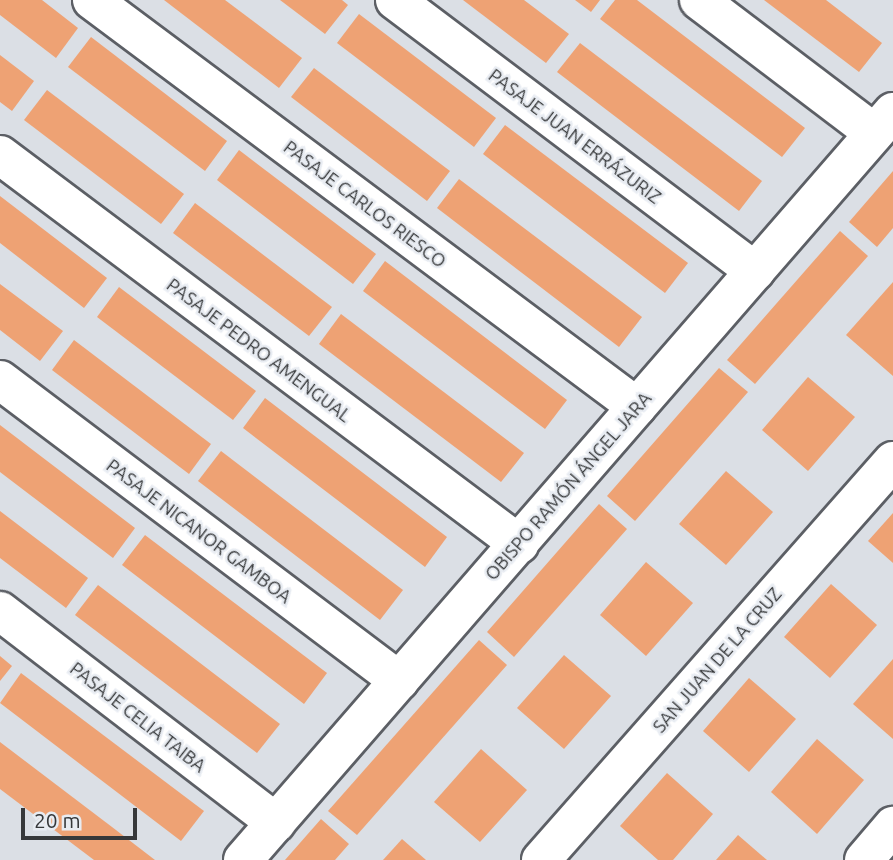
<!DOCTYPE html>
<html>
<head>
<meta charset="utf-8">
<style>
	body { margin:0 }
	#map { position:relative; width:893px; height:860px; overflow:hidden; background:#dbdfe5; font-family:Ubuntu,sans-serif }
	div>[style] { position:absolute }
	.building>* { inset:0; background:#eea274 }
	.roads { filter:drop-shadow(2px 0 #5c5f65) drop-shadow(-2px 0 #5c5f65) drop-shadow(0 2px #5c5f65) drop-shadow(0 -2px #5c5f65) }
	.minor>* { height:38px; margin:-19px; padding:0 19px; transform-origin:19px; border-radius:19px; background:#fff }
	span { translate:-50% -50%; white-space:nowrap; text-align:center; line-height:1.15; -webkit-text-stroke:5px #e8ecf2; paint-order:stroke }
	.street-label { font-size:18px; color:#36383a }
	.scale { position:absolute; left:21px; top:808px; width:116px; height:32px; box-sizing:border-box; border:4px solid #36383a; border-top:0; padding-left:9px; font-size:21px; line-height:24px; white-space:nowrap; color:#36383a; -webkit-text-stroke:5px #e8ecf2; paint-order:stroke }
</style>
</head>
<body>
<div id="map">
	<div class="building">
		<i style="clip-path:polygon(0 0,42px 0,78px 28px,56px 58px,0 15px)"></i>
		<i style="clip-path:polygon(164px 0,225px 0,302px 58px,279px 88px)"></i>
		<i style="clip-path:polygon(280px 0,342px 0,348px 5px,325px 34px)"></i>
		<i style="clip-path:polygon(463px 0,524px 0,569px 34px,546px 63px)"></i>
		<i style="clip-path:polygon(575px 0,600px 0,591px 12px)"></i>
		<i style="clip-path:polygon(615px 0,637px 0,805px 128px,782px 157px,600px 19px)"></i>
		<i style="clip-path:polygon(764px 0,826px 0,882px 43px,859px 72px)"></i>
		<i style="clip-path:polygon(359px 14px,496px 118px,474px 147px,337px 43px)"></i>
		<i style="clip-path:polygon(91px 37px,227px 141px,205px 171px,68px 67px)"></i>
		<i style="clip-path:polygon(580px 43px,762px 181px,739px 211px,557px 72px)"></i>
		<i style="clip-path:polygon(0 55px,34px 81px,12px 111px,0 102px)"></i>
		<i style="clip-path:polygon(314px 68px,450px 171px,427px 201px,291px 97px)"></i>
		<i style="clip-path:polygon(47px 90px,184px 194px,161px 224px,24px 120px)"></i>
		<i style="clip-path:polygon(505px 125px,688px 263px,665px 293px,483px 154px)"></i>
		<i style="clip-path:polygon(239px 150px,376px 254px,353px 284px,217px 180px)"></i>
		<i style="clip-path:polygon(893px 171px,893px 228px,877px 247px,849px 222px)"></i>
		<i style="clip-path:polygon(459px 179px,642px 317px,619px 347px,437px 208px)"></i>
		<i style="clip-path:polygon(0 196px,107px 278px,84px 308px,0 243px)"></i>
		<i style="clip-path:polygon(195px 203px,332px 307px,309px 336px,173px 233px)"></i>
		<i style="clip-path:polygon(840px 231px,868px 256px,755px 384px,727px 360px)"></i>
		<i style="clip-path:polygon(385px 261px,567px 400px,545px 429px,363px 291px)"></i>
		<i style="clip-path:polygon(893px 282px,893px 376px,846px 335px)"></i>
		<i style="clip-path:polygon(0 284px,63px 331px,40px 361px,0 330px)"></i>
		<i style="clip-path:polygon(119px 287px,256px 391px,233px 420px,97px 317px)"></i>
		<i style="clip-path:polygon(341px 314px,524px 453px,501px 482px,319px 344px)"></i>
		<i style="clip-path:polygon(74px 340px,211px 444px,189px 474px,52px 370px)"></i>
		<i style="clip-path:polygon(719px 368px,748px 392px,635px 521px,607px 496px)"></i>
		<i style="clip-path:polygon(808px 377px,855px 417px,808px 471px,762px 430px)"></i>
		<i style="clip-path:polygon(265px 398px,447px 537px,425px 567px,243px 428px)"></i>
		<i style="clip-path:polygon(0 425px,135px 528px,113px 558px,0 472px)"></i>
		<i style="clip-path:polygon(221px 451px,403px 590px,380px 620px,198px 481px)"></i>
		<i style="clip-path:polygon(726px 471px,773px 512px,726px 565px,679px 524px)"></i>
		<i style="clip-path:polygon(599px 504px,627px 529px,514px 657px,487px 632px)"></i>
		<i style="clip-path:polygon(0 511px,88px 578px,66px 608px,0 558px)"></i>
		<i style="clip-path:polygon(893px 513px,893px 563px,868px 541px)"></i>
		<i style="clip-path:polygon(145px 535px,327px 673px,304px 704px,122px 565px)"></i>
		<i style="clip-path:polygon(646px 562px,693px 603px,646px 656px,600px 615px)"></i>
		<i style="clip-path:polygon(831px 584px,877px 625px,830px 678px,784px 637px)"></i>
		<i style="clip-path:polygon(98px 585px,280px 724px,257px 753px,75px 615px)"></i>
		<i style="clip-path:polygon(479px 640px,507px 665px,357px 835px,328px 811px)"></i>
		<i style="clip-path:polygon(564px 655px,611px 696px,564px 749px,517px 708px)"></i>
		<i style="clip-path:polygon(0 656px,12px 666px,0 681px)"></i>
		<i style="clip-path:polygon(893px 659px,893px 739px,853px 704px)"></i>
		<i style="clip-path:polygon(21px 673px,204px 811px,181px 841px,0 703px)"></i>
		<i style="clip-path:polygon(749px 678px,796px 719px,749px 772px,703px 731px)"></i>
		<i style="clip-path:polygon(817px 739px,864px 780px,817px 834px,771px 792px)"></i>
		<i style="clip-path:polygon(0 742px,112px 827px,155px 860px,94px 860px,0 789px)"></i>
		<i style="clip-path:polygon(481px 749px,527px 790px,480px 842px,434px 802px)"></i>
		<i style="clip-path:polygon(667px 773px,713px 814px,673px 860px,658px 860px,620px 826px)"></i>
		<i style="clip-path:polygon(321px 819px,349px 844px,335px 860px,285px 860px)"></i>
		<i style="clip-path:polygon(738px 835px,767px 860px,716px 860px)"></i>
		<i style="clip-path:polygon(402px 839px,426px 860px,383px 860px)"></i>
	</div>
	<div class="roads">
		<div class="minor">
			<i style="left:92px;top:0;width:680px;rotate:36.75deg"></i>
			<i style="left:395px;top:0;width:451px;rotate:37deg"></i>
			<i style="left:699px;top:0;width:220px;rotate:37.2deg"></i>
			<i style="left:0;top:155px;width:649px;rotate:36.85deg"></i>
			<i style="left:0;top:380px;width:500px;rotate:37deg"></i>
			<i style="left:0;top:611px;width:348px;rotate:37.5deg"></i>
			<i style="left:243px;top:860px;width:991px;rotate:-49.01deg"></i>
			<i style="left:541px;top:860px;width:532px;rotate:-48.58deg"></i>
			<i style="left:864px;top:860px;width:45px;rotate:-49.5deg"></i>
		</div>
	</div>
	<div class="street-label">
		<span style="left:575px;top:136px;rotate:37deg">PASAJE JUAN ERRÁZURIZ</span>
		<span style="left:365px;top:204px;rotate:37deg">PASAJE CARLOS RIESCO</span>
		<span style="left:259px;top:350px;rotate:37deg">PASAJE PEDRO AMENGUAL</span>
		<span style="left:568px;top:486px;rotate:-49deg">OBISPO RAMÓN ÁNGEL JARA</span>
		<span style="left:199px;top:531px;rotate:37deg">PASAJE NICANOR GAMBOA</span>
		<span style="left:717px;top:660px;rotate:-49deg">SAN JUAN DE LA CRUZ</span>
		<span style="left:138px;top:717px;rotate:38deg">PASAJE CELIA TAIBA</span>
	</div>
	<div class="scale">20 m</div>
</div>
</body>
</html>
